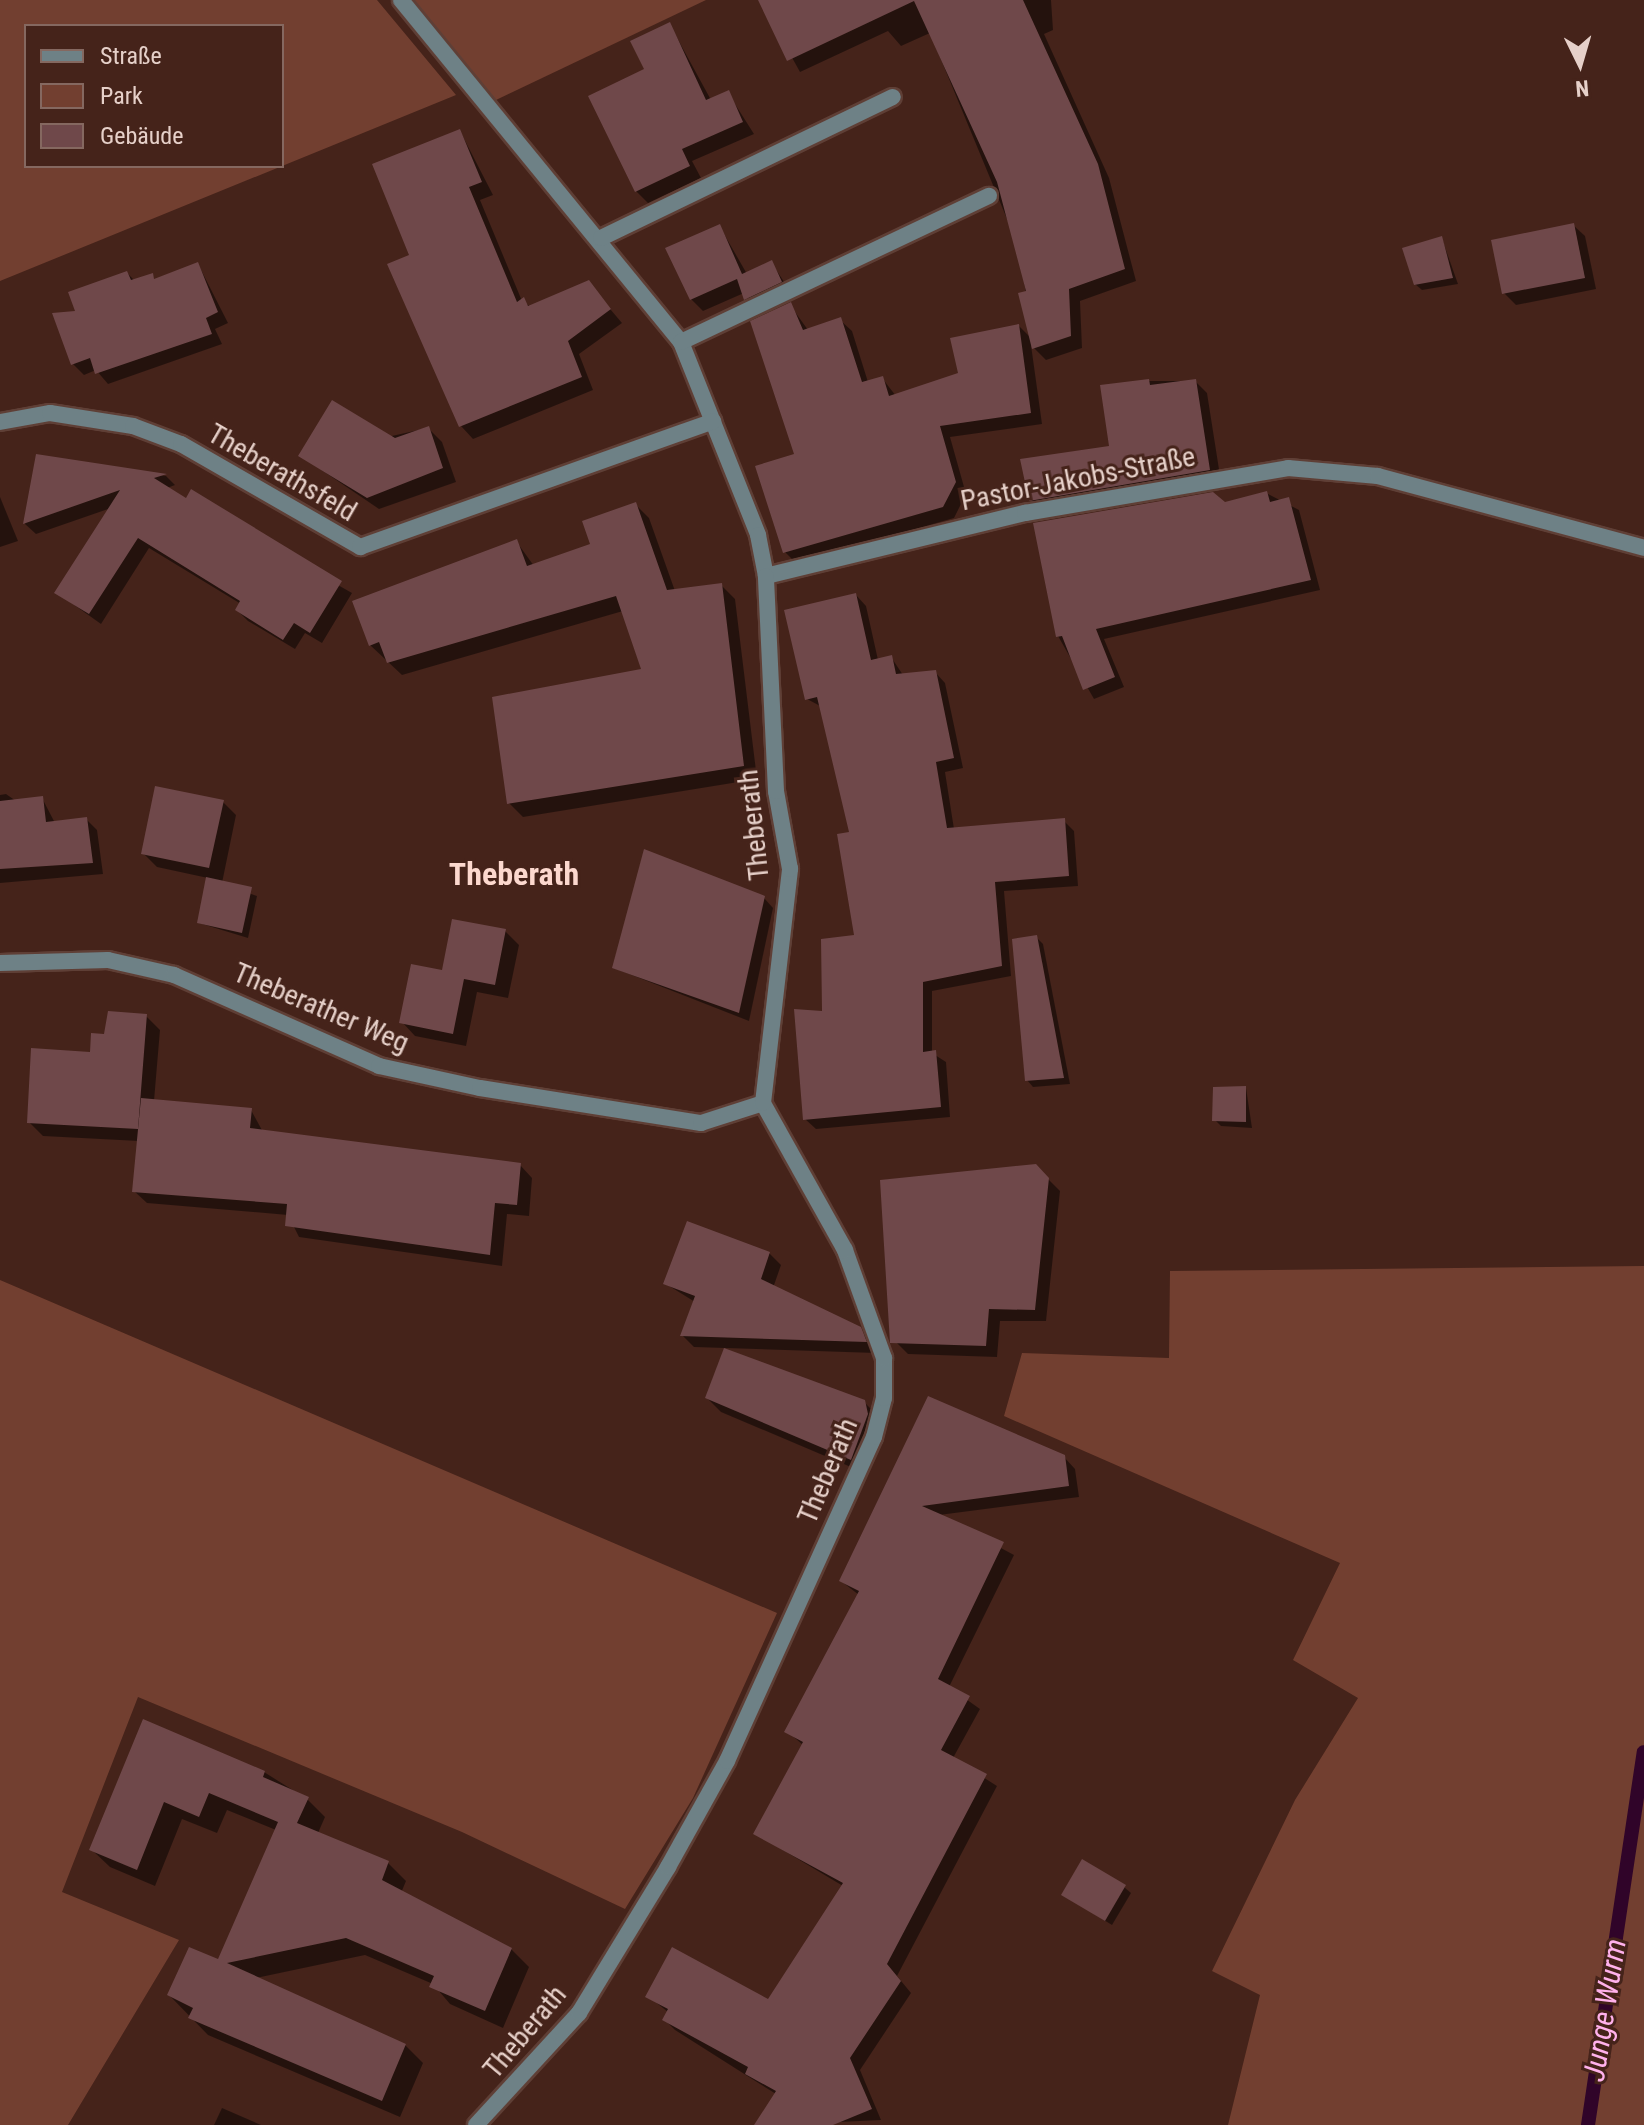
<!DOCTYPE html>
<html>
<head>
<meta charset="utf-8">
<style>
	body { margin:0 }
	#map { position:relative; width:1644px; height:2125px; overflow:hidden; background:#45231a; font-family:"Roboto Condensed",sans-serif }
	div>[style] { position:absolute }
	.green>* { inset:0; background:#723f30 }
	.shadow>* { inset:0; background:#0007 }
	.stream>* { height:14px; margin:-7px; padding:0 7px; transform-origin:7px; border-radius:7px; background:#300429 }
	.building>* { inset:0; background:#6f484a }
	.roads { filter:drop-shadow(2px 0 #5f3f36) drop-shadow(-2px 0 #5f3f36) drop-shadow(0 2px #5f3f36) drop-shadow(0 -2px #5f3f36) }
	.street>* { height:16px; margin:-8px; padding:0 8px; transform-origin:8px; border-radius:8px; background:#6e8186 }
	span { translate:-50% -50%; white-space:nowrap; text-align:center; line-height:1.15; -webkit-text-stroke:6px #45231a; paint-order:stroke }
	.street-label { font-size:28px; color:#e6d0c9 }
	.water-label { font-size:30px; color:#ffb1eb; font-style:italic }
	.quarter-label { font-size:32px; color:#fcd8ce; font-weight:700 }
	.legend { position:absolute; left:24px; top:24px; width:260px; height:144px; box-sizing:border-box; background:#45231a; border:2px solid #856860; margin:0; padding:10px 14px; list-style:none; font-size:24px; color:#e6d0c9 }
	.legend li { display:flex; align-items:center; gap:16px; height:40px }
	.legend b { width:40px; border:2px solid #856860 }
	.north { position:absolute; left:1540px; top:24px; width:80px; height:80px; -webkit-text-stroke:6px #45231a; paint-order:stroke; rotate:175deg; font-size:22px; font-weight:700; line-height:32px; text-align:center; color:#e6d0c9 }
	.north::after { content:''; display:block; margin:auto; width:28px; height:36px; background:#e6d0c9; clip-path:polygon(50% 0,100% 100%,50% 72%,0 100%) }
</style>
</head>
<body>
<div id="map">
	<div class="green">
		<i style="clip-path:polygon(evenodd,0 0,377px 0,456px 95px,0 281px,0 0,26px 26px,282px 26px,282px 166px,26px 166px,26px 26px)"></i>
		<i style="clip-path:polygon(412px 0,706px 0,496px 100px)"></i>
		<i style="clip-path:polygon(1644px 1266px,1644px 2125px,1228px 2125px,1260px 1995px,1212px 1971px,1295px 1800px,1358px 1698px,1293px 1660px,1340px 1563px,1004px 1416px,1022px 1353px,1169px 1358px,1170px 1271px)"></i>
		<i style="clip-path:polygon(0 1280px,777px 1613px,693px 1798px,625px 1909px,462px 1832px,138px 1697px,62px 1892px,179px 1940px,68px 2125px,0 2125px)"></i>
	</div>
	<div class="shadow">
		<i style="clip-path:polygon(760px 0,1051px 0,1053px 30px,1044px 34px,1109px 178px,1136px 281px,1080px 301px,1082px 348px,1046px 360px,1031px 345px,1042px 424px,950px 437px,966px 494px,954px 518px,796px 563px,785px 552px,796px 455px,790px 305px,808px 330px,840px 320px,852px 331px,868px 382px,882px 378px,896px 396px,960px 374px,1019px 326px,1033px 340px,1019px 248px,930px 33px,901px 46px,888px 31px,800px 72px)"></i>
		<i style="clip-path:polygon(670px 25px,711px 100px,728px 93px,754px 134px,692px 161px,701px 178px,648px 203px,636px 191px,646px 70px)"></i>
		<i style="clip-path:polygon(460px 131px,493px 195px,480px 200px,522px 301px,531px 307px,588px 283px,622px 323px,579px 354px,593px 390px,473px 439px,461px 426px,389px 265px,411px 256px)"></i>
		<i style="clip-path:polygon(1573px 225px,1585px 236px,1596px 289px,1516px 305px,1504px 293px)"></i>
		<i style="clip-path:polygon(720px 227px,747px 274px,771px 262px,792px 294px,757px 311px,744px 293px,703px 311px,691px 299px)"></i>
		<i style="clip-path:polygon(1442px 239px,1458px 284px,1422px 290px,1415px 284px)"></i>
		<i style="clip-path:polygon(198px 264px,228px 323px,215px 329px,222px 344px,108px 384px,96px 370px,84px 375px,73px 364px,78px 313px,127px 273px,135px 281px,157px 280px)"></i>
		<i style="clip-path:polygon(1149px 381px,1195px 381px,1207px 393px,1221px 482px,1043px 513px,1031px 500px,1111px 448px)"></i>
		<i style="clip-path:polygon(428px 428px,442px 442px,456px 482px,379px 509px,301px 456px)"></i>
		<i style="clip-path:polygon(38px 456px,166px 476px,175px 485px,167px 488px,352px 593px,322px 643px,305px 633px,295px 649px,248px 621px,237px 610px,241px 604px,149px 548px,101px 624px,56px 592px,111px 508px,36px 534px,25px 524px)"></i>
		<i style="clip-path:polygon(1266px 493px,1299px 510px,1320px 590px,1104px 639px,1124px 687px,1094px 699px,1058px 636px,1224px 504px)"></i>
		<i style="clip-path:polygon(0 497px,18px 541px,0 547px)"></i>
		<i style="clip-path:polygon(635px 504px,649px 518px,675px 591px,721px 585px,735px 599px,757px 779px,523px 817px,509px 803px,643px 670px,623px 611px,402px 675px,370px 645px,516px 541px,534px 566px,592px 546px)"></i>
		<i style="clip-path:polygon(856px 595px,866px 606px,878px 660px,891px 657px,903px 675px,935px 672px,945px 683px,963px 768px,945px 772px,954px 829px,1064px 821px,1074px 831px,1078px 886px,1004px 891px,1011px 976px,932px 991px,932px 1053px,946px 1062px,950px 1117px,816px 1129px,805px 1119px,824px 1013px,856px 937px,851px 834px,822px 707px,807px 699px)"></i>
		<i style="clip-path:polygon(6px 794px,16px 801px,42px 798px,55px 823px,86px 819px,97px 830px,103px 874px,0 883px,0 795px)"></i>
		<i style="clip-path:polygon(223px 802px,236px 815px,222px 883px,257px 896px,248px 938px,199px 923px,208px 878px,157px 867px,143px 853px)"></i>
		<i style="clip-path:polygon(764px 898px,773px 908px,749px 1021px,614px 968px)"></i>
		<i style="clip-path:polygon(505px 931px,519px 945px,508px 998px,477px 992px,466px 1046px,415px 1036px,402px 1022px,444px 972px)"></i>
		<i style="clip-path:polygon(1036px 937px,1043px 944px,1070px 1084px,1033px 1087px,1027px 1080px)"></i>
		<i style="clip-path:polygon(146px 1016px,160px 1030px,154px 1101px,251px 1110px,263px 1132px,520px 1165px,532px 1178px,529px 1216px,507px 1214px,502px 1266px,299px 1237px,288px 1215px,147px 1203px,134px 1191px,139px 1141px,43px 1136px,29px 1122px,105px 1036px)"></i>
		<i style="clip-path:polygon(1246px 1088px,1252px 1128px,1221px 1126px,1215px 1120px)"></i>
		<i style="clip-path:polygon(1035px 1166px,1060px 1191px,1046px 1321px,1000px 1321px,997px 1357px,908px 1354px,896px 1342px)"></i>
		<i style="clip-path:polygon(769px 1253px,781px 1265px,773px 1288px,860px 1329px,876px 1353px,694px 1347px,682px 1335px,695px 1302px,666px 1284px)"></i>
		<i style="clip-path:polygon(707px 1398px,864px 1402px,878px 1416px,865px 1473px,721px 1412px)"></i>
		<i style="clip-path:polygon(929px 1399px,1064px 1457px,1075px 1469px,1079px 1497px,939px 1515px,1014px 1555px,949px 1687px,980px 1709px,953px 1758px,997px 1786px,897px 1976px,911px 1993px,860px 2070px,881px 2120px,776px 2125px,776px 2094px,675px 2030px,664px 2019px,668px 2012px,648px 1996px,769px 2002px,843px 1886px,756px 1834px,803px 1745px,787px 1731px,859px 1595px,841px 1581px)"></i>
		<i style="clip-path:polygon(144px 1722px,264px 1772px,307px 1799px,325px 1817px,318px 1833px,388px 1863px,406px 1881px,401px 1893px,511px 1949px,529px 1967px,503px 2028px,450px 2004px,433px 1984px,365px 1955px,256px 1978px,405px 2045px,423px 2063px,400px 2117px,208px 2035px,169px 1995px,219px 1962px,276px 1830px,227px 1810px,217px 1833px,182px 1819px,155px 1886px,110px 1867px,92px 1850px)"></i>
		<i style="clip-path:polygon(1124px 1887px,1131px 1893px,1112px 1925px,1063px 1895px)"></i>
		<i style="clip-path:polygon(222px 2108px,261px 2125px,214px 2125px)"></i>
	</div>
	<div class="stream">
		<i style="left:1588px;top:2125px;width:377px;rotate:-81.5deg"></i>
	</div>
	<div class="building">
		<i style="clip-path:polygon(758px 0,1023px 0,1098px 164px,1125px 269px,1069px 289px,1071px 336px,1032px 349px,1018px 293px,1026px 291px,997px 182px,914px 1px,787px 61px)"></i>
		<i style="clip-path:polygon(670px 22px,706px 100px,729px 90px,743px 122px,682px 149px,690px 166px,635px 192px,588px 96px,644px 69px,630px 41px)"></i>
		<i style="clip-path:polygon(460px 129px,482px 182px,469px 187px,517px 302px,524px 297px,528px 306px,589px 280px,611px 309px,568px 341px,582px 377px,459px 427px,387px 264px,409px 255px,372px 164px)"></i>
		<i style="clip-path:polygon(1574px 223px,1585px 278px,1502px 294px,1491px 240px)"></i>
		<i style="clip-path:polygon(720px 224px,742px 274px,772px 260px,782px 282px,744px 300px,737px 279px,690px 300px,665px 248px)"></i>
		<i style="clip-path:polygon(1442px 236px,1453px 278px,1414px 285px,1402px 248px)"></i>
		<i style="clip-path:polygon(198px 262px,218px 312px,206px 318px,212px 334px,95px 374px,90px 358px,71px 365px,52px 313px,75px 311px,68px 292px,127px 271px,131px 280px,153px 273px,154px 279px)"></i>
		<i style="clip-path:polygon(791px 302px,803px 330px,841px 317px,862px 382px,883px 376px,889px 396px,958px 373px,950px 338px,1019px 324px,1031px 413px,940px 426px,956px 482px,943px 507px,783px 553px,755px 466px,794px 454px,750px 321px)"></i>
		<i style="clip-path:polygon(1149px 379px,1150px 385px,1196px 379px,1210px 470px,1029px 501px,1020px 459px,1109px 446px,1100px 385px)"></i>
		<i style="clip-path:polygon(332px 400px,395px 438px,429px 426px,443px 468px,367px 498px,298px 456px)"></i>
		<i style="clip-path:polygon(36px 454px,167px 474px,154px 478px,186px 498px,191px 489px,342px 581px,310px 633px,294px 623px,283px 640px,235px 610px,240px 601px,138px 538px,89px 614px,54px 593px,120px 490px,23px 524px)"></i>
		<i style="clip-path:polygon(1267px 491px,1270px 502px,1289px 497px,1311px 580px,1096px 629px,1115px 677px,1083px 690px,1062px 636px,1056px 637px,1033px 523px,1213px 492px,1225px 502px)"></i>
		<i style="clip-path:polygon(636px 502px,667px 590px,722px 583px,744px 766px,507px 804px,492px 697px,641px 669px,616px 596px,387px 663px,379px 642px,369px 646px,352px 601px,517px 539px,527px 566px,590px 544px,582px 521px)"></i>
		<i style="clip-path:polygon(856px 593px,871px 660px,892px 655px,896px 674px,936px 670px,954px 758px,936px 762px,947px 828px,1065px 818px,1069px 876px,995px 882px,1002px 966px,923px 982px,923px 1052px,936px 1050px,941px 1107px,803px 1120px,794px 1009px,822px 1011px,821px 939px,854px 935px,837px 834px,849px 832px,817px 697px,805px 700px,784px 610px)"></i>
		<i style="clip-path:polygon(155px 786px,224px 800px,209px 868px,141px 854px)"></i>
		<i style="clip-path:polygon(43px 796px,46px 822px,87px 817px,93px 863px,0 869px,0 801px)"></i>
		<i style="clip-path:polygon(644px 849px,765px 896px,739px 1013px,612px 968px)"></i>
		<i style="clip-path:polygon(206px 877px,252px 887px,242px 933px,197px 923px)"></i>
		<i style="clip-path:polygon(452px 919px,506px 929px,495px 985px,464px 979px,453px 1034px,399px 1023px,411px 964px,442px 970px)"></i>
		<i style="clip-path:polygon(1037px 935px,1064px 1078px,1025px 1081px,1012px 939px)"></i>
		<i style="clip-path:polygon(108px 1011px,147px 1014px,138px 1129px,27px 1123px,31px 1048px,90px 1052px,91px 1033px,104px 1034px)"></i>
		<i style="clip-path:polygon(1246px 1086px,1246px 1122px,1212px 1121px,1213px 1087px)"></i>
		<i style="clip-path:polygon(141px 1098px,252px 1108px,250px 1128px,521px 1163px,517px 1205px,495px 1203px,490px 1255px,285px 1226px,287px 1204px,132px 1192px)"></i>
		<i style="clip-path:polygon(1036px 1164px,1049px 1178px,1035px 1310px,989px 1309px,986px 1346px,890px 1343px,880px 1180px)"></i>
		<i style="clip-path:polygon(687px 1221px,770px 1252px,761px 1279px,861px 1327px,867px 1342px,680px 1336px,695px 1296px,663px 1284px)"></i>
		<i style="clip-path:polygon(724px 1348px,865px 1400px,868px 1414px,851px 1460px,705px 1398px)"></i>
		<i style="clip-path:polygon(928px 1396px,1065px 1455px,1069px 1486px,922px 1506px,1004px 1542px,938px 1679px,970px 1696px,941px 1750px,987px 1774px,887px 1964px,901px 1981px,850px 2058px,872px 2109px,833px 2125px,754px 2125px,776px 2091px,745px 2074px,748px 2067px,662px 2020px,668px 2009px,645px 1997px,672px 1947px,768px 1999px,843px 1883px,753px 1834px,803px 1742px,784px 1732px,859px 1591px,839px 1581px)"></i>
		<i style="clip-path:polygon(143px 1719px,265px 1771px,263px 1777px,309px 1797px,297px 1823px,389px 1861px,382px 1880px,512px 1948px,485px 2011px,429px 1987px,434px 1976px,346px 1938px,227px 1963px,406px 2044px,382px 2101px,188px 2018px,193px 2008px,167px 1995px,189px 1947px,218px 1959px,278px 1822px,209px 1793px,199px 1817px,164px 1802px,137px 1870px,89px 1850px)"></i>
		<i style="clip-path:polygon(1082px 1859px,1126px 1885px,1105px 1921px,1061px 1895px)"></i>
	</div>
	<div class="roads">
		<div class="street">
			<i style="left:401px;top:0;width:442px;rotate:50.7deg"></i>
			<i style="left:681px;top:342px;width:208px;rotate:68.2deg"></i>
			<i style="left:758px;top:535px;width:42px;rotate:79deg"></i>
			<i style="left:766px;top:576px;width:267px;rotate:-13.7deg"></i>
			<i style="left:1025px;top:513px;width:267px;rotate:-9.7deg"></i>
			<i style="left:1288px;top:468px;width:90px;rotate:5.1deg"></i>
			<i style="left:1378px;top:476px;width:276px;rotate:15.1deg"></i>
			<i style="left:601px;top:238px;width:324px;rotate:-25.8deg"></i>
			<i style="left:681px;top:342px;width:341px;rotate:-25.4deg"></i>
			<i style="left:0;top:422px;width:51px;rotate:-10.2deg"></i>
			<i style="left:50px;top:413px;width:84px;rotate:8.9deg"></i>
			<i style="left:133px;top:426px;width:51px;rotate:20.6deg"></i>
			<i style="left:181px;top:444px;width:207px;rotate:29.9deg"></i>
			<i style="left:360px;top:547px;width:375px;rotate:-19.6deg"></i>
			<i style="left:0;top:963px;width:108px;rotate:-1.6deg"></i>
			<i style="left:108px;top:960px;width:68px;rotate:12.8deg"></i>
			<i style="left:174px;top:975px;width:224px;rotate:23.9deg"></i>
			<i style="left:379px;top:1066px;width:103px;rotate:12.3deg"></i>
			<i style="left:480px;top:1088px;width:224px;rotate:9deg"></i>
			<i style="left:701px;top:1123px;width:65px;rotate:-17.9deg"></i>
			<i style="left:476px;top:2125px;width:152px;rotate:-47.4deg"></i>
			<i style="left:579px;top:2013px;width:171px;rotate:-58.6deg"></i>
			<i style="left:668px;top:1867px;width:121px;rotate:-60.9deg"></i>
			<i style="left:727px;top:1761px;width:356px;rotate:-65.6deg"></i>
			<i style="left:874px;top:1437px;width:40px;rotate:-75.6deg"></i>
			<i style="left:884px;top:1398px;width:40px;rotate:-90deg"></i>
			<i style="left:884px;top:1358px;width:115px;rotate:-109.9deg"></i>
			<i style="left:845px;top:1250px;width:168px;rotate:-119.2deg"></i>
			<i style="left:763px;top:1103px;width:236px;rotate:-83.4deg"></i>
			<i style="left:790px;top:869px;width:79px;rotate:-100.2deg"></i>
			<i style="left:776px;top:791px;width:215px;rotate:-92.7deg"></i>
		</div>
	</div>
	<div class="street-label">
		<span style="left:282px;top:473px;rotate:30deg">Theberathsfeld</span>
		<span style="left:1078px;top:479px;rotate:-11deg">Pastor-Jakobs-Straße</span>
		<span style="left:754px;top:825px;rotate:-96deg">Theberath</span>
		<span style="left:321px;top:1008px;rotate:23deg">Theberather Weg</span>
		<span style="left:828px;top:1471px;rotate:-67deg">Theberath</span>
		<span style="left:525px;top:2032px;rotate:-50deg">Theberath</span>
	</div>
	<div class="water-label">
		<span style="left:1605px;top:2010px;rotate:-81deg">Junge Wurm</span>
	</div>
	<div class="quarter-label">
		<span style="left:514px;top:874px">Theberath</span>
	</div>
	<ul class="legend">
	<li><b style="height:10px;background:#6e8186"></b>Straße</li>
	<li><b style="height:22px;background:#723f30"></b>Park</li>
	<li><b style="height:22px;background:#6f484a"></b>Gebäude</li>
	</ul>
	<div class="north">N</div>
</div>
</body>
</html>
